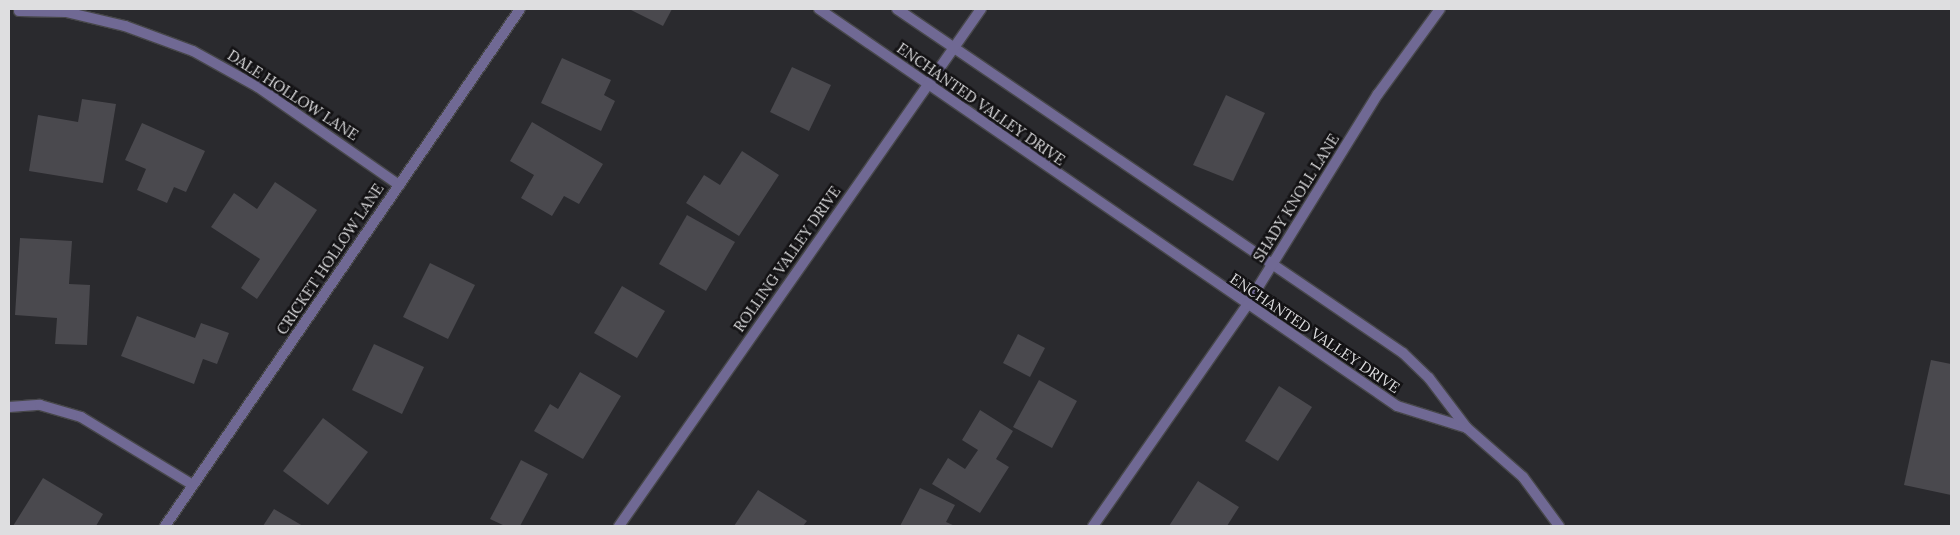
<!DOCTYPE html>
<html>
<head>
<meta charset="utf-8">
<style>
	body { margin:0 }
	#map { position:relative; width:1960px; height:535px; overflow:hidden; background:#2a2a2e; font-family:Lora,serif }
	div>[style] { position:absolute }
	.building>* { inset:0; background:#4a494e }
	.roads { filter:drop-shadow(1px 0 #47474a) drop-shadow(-1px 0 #47474a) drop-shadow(0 1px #47474a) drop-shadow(0 -1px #47474a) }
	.lane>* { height:10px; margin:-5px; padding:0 5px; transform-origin:5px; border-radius:5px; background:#706994 }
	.street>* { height:10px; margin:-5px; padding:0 5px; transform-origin:5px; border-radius:5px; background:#706994 }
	span { translate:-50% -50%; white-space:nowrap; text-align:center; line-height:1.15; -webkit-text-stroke:5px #131214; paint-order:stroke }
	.street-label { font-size:15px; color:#dedee0 }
	.frame { position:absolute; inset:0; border:10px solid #dedee0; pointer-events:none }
</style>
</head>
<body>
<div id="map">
	<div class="building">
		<i style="clip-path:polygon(629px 9px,672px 9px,663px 26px)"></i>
		<i style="clip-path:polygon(562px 58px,611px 80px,604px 95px,615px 101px,601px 131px,541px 103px)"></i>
		<i style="clip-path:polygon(792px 67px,831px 85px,809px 131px,770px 112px)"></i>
		<i style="clip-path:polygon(1226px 95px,1265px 113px,1233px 181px,1193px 165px)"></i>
		<i style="clip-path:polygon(82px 99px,116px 104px,103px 183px,29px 171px,38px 115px,78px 122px)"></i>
		<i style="clip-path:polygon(532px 122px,603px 164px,579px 204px,564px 196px,552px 216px,521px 198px,534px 175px,510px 161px)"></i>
		<i style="clip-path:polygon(142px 123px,205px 151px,186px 192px,174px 187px,167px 203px,137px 190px,146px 169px,125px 160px)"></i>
		<i style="clip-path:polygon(742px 151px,779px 175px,739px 236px,686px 203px,704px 175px,720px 185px)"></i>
		<i style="clip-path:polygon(275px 182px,317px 210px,257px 299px,241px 288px,260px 259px,211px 227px,234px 193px,257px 209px)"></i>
		<i style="clip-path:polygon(687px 215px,735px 242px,706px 291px,659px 264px)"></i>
		<i style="clip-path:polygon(20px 238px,72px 241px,69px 284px,90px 285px,87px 345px,55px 344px,57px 318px,15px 315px)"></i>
		<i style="clip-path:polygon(430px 263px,475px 285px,448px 339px,403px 317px)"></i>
		<i style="clip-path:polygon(622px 286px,665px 311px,637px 358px,594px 333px)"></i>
		<i style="clip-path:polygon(137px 316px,195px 338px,201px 323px,229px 333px,217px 364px,203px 359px,194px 384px,121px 356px)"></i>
		<i style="clip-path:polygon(1018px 334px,1045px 348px,1030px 377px,1003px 363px)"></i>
		<i style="clip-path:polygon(374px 344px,424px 367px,402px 414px,352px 390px)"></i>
		<i style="clip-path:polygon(1931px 360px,1951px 364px,1951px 495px,1904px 485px)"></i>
		<i style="clip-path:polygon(580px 372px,621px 396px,583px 459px,534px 431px,550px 404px,558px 409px)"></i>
		<i style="clip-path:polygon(1039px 380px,1077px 401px,1052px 448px,1013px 427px)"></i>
		<i style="clip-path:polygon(1279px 386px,1312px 407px,1278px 461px,1245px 441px)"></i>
		<i style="clip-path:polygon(980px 410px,1013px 431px,996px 459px,1009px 467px,980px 513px,932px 484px,948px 458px,965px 469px,978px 450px,962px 440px)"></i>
		<i style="clip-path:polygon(323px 418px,368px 452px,328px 505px,283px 471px)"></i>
		<i style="clip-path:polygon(521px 460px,548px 474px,520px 526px,505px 526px,490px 519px)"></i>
		<i style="clip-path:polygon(43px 478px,103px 514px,96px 526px,13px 526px)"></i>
		<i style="clip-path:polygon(1198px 481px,1239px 507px,1227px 526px,1169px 526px)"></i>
		<i style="clip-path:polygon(920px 488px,955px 505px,946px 522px,955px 526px,900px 526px)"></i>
		<i style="clip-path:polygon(758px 490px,807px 521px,803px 526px,734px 526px)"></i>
		<i style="clip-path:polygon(274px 509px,303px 526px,263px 526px)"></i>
	</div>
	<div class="roads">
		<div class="lane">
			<i style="left:1467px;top:428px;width:74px;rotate:41.2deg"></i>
			<i style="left:1523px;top:477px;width:61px;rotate:53.7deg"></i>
		</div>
		<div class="street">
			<i style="left:819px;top:9px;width:701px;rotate:34.48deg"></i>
			<i style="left:1397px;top:406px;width:73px;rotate:17.4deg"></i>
			<i style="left:897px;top:9px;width:612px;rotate:34.21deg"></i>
			<i style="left:1403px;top:353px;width:36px;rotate:44deg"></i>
			<i style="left:1429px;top:378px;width:63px;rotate:52.8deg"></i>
			<i style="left:19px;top:11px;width:47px;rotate:1.2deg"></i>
			<i style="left:66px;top:12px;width:61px;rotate:13.3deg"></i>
			<i style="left:125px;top:26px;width:72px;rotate:20.2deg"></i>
			<i style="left:193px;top:51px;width:74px;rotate:29deg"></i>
			<i style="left:258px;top:87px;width:172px;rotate:34.8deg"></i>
			<i style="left:9px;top:407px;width:31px;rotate:-4deg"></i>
			<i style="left:40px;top:405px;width:43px;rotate:16.3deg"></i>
			<i style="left:81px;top:417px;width:131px;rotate:31.3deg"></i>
			<i style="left:165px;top:526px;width:627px;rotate:-55.52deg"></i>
			<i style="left:619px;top:526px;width:631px;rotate:-55deg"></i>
			<i style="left:1093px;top:526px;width:269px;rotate:-55.1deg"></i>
			<i style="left:1247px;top:305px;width:248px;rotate:-58.2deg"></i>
			<i style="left:1378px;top:94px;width:105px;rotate:-53.9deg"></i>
		</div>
	</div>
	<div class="street-label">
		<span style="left:293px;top:95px;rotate:33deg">DALE HOLLOW LANE</span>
		<span style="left:981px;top:104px;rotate:35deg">ENCHANTED VALLEY DRIVE</span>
		<span style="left:1296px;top:198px;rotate:-58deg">SHADY KNOLL LANE</span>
		<span style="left:330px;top:259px;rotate:-56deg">CRICKET HOLLOW LANE</span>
		<span style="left:787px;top:259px;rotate:-55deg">ROLLING VALLEY DRIVE</span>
		<span style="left:1315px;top:333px;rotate:34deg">ENCHANTED VALLEY DRIVE</span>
	</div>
	<div class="frame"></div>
</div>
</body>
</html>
